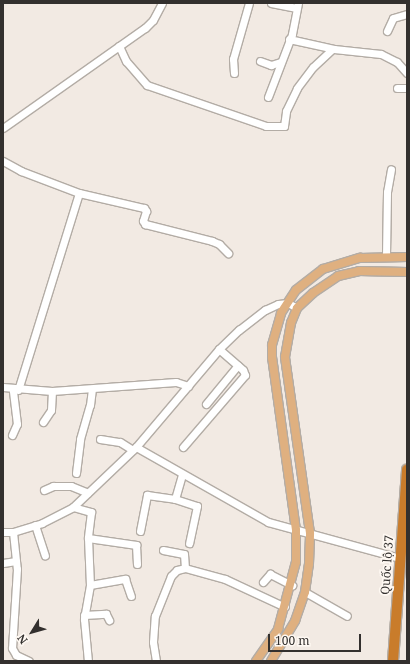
<!DOCTYPE html>
<html>
<head>
<meta charset="utf-8">
<style>
	body { margin:0 }
	#map { position:relative; width:410px; height:664px; overflow:hidden; background:#f2eae3; font-family:"Noto Serif",serif }
	div>[style] { position:absolute }
	[style*='--x'] { left:calc(var(--x)*1px); top:calc(var(--y)*1px); width:calc(var(--w)*1px); rotate:calc(var(--a)*1deg) }
	.roads { filter:drop-shadow(1px 0 #b3aca5) drop-shadow(-1px 0 #b3aca5) drop-shadow(0 1px #b3aca5) drop-shadow(0 -1px #b3aca5) }
	.minor>* { height:7px; margin:-3.5px; padding:0 3.5px; transform-origin:3.5px; border-radius:3.5px; background:#fff }
	.major>* { height:8px; margin:-4px; padding:0 4px; transform-origin:4px; border-radius:4px; background:#dfb080 }
	.highway>* { height:10px; margin:-5px; padding:0 5px; transform-origin:5px; border-radius:5px; background:#c97c2b }
	span { translate:-50% -50%; white-space:nowrap; text-align:center; line-height:1.15; -webkit-text-stroke:3.5px #fef8f2; paint-order:stroke }
	.street-label { font-size:12px; color:#33302e }
	.frame { position:absolute; inset:0; border:4px solid #33302e; pointer-events:none }
	.north { position:absolute; left:12px; top:612px; width:40px; height:40px; -webkit-text-stroke:3px #fef8f2; paint-order:stroke; rotate:233deg; font-size:11px; font-weight:700; line-height:16px; text-align:center; color:#33302e }
	.north::after { content:''; display:block; margin:auto; width:14px; height:18px; background:#33302e; clip-path:polygon(50% 0,100% 100%,50% 72%,0 100%) }
	.scale { position:absolute; left:268px; top:634px; width:93px; height:18px; box-sizing:border-box; border:2px solid #33302e; border-top:0; padding-left:5px; font-size:12px; line-height:14px; white-space:nowrap; color:#33302e; -webkit-text-stroke:3px #fef8f2; paint-order:stroke }
</style>
</head>
<body>
<div id="map">
	<div class="roads">
		<div class="minor">
			<div style="--x:271;--y:3;--w:26;--a:11"></div>
			<div style="--x:387;--y:31;--w:14;--a:-65"></div>
			<div style="--x:393;--y:18;--w:15;--a:-16"></div>
			<div style="--x:289;--y:39;--w:46;--a:12.5"></div>
			<div style="--x:334;--y:49;--w:47;--a:6.1"></div>
			<div style="--x:381;--y:54;--w:18;--a:27"></div>
			<div style="--x:397;--y:62;--w:15;--a:48"></div>
			<div style="--x:119;--y:46;--w:17;--a:65"></div>
			<div style="--x:126;--y:61;--w:32;--a:49"></div>
			<div style="--x:147;--y:85;--w:126;--a:19"></div>
			<div style="--x:266;--y:126;--w:18;--a:0"></div>
			<div style="--x:284;--y:126;--w:15;--a:-82"></div>
			<div style="--x:286;--y:111;--w:25;--a:-64"></div>
			<div style="--x:297;--y:88;--w:26;--a:-53"></div>
			<div style="--x:313;--y:67;--w:26;--a:-43"></div>
			<div style="--x:260;--y:61;--w:12;--a:20"></div>
			<div style="--x:271;--y:65;--w:9;--a:-18"></div>
			<div style="--x:234;--y:73;--w:14;--a:-94"></div>
			<div style="--x:233;--y:59;--w:58;--a:-74.1"></div>
			<div style="--x:397;--y:88;--w:10;--a:0"></div>
			<div style="--x:268;--y:97;--w:67;--a:-69.1"></div>
			<div style="--x:292;--y:34;--w:32;--a:-79"></div>
			<div style="--x:3;--y:128;--w:174;--a:-35.2"></div>
			<div style="--x:145;--y:28;--w:11;--a:-45"></div>
			<div style="--x:153;--y:20;--w:19;--a:-62"></div>
			<div style="--x:3;--y:161;--w:21;--a:29"></div>
			<div style="--x:21;--y:171;--w:62;--a:20.8"></div>
			<div style="--x:79;--y:193;--w:67;--a:13"></div>
			<div style="--x:144;--y:208;--w:4;--a:56"></div>
			<div style="--x:146;--y:211;--w:10;--a:107"></div>
			<div style="--x:143;--y:221;--w:4;--a:56"></div>
			<div style="--x:145;--y:224;--w:69;--a:14.2"></div>
			<div style="--x:212;--y:241;--w:8;--a:23"></div>
			<div style="--x:219;--y:244;--w:13;--a:45"></div>
			<div style="--x:386;--y:256;--w:64;--a:-89.1"></div>
			<div style="--x:387;--y:192;--w:23;--a:-80"></div>
			<div style="--x:3;--y:387;--w:49;--a:4.7"></div>
			<div style="--x:52;--y:391;--w:124;--a:-4.2"></div>
			<div style="--x:176;--y:382;--w:13;--a:18"></div>
			<div style="--x:18;--y:390;--w:206;--a:-72.8"></div>
			<div style="--x:206;--y:404;--w:50;--a:-50.6"></div>
			<div style="--x:43;--y:422;--w:14;--a:-56"></div>
			<div style="--x:51;--y:410;--w:19;--a:-87"></div>
			<div style="--x:12;--y:435;--w:12;--a:-66"></div>
			<div style="--x:17;--y:424;--w:34;--a:-97"></div>
			<div style="--x:100;--y:439;--w:20;--a:9"></div>
			<div style="--x:120;--y:442;--w:15;--a:32"></div>
			<div style="--x:136;--y:447;--w:128;--a:-49.7"></div>
			<div style="--x:219;--y:349;--w:28;--a:-44"></div>
			<div style="--x:239;--y:330;--w:33;--a:-38"></div>
			<div style="--x:265;--y:310;--w:14;--a:-25"></div>
			<div style="--x:278;--y:304;--w:10;--a:-6"></div>
			<div style="--x:288;--y:303;--w:10;--a:29"></div>
			<div style="--x:183;--y:447;--w:95;--a:-49.3"></div>
			<div style="--x:245;--y:375;--w:5;--a:-112"></div>
			<div style="--x:243;--y:370;--w:32;--a:-139"></div>
			<div style="--x:76;--y:473;--w:34;--a:-83"></div>
			<div style="--x:80;--y:439;--w:35;--a:-74"></div>
			<div style="--x:90;--y:405;--w:16;--a:-83"></div>
			<div style="--x:44;--y:490;--w:10;--a:-24"></div>
			<div style="--x:53;--y:486;--w:18;--a:0"></div>
			<div style="--x:71;--y:486;--w:18;--a:22"></div>
			<div style="--x:175;--y:499;--w:25;--a:-74"></div>
			<div style="--x:73;--y:507;--w:19;--a:16"></div>
			<div style="--x:91;--y:512;--w:26;--a:97"></div>
			<div style="--x:88;--y:538;--w:47;--a:87.6"></div>
			<div style="--x:90;--y:585;--w:35;--a:100"></div>
			<div style="--x:84;--y:619;--w:42;--a:84.6"></div>
			<div style="--x:35;--y:525;--w:32;--a:72"></div>
			<div style="--x:140;--y:531;--w:37;--a:-79"></div>
			<div style="--x:147;--y:495;--w:28;--a:8"></div>
			<div style="--x:175;--y:499;--w:23;--a:18"></div>
			<div style="--x:197;--y:506;--w:38;--a:102"></div>
			<div style="--x:3;--y:532;--w:10;--a:0"></div>
			<div style="--x:13;--y:532;--w:30;--a:-17"></div>
			<div style="--x:42;--y:523;--w:35;--a:-27"></div>
			<div style="--x:73;--y:507;--w:87;--a:-43.6"></div>
			<div style="--x:136;--y:447;--w:152;--a:29.6"></div>
			<div style="--x:268;--y:522;--w:137;--a:15.3"></div>
			<div style="--x:13;--y:532;--w:37;--a:84"></div>
			<div style="--x:17;--y:569;--w:79;--a:93.6"></div>
			<div style="--x:12;--y:648;--w:8;--a:60"></div>
			<div style="--x:16;--y:655;--w:14;--a:25"></div>
			<div style="--x:88;--y:538;--w:49;--a:8.3"></div>
			<div style="--x:136;--y:545;--w:19;--a:87"></div>
			<div style="--x:163;--y:550;--w:21;--a:11"></div>
			<div style="--x:184;--y:554;--w:14;--a:86"></div>
			<div style="--x:3;--y:563;--w:13;--a:-9"></div>
			<div style="--x:263;--y:582;--w:11;--a:-49"></div>
			<div style="--x:270;--y:574;--w:25;--a:27"></div>
			<div style="--x:90;--y:585;--w:36;--a:-10"></div>
			<div style="--x:125;--y:579;--w:18;--a:71"></div>
			<div style="--x:305;--y:592;--w:48;--a:29.7"></div>
			<div style="--x:84;--y:615;--w:22;--a:-3"></div>
			<div style="--x:106;--y:614;--w:7;--a:63"></div>
			<div style="--x:156;--y:661;--w:19;--a:-99"></div>
			<div style="--x:153;--y:642;--w:26;--a:-86"></div>
			<div style="--x:155;--y:616;--w:43;--a:-68.2"></div>
			<div style="--x:171;--y:576;--w:8;--a:-45"></div>
			<div style="--x:177;--y:570;--w:8;--a:-14"></div>
			<div style="--x:185;--y:568;--w:41;--a:15.4"></div>
			<div style="--x:225;--y:579;--w:66;--a:25"></div>
		</div>
		<div class="major">
			<div style="--x:256;--y:661;--w:39;--a:-55"></div>
			<div style="--x:278;--y:629;--w:69;--a:-75"></div>
			<div style="--x:296;--y:562;--w:32;--a:-90"></div>
			<div style="--x:296;--y:530;--w:174;--a:-97.9"></div>
			<div style="--x:272;--y:358;--w:13;--a:-90"></div>
			<div style="--x:272;--y:345;--w:33;--a:-74"></div>
			<div style="--x:281;--y:313;--w:27;--a:-57"></div>
			<div style="--x:296;--y:290;--w:34;--a:-38"></div>
			<div style="--x:323;--y:269;--w:39;--a:-17"></div>
			<div style="--x:360;--y:258;--w:47;--a:-1.2"></div>
			<div style="--x:271;--y:661;--w:47;--a:-59"></div>
			<div style="--x:295;--y:621;--w:31;--a:-71"></div>
			<div style="--x:305;--y:592;--w:28;--a:-82"></div>
			<div style="--x:309;--y:564;--w:31;--a:-88"></div>
			<div style="--x:310;--y:533;--w:178;--a:-98.1"></div>
			<div style="--x:285;--y:357;--w:35;--a:-80"></div>
			<div style="--x:291;--y:323;--w:16;--a:-68"></div>
			<div style="--x:297;--y:308;--w:22;--a:-43"></div>
			<div style="--x:313;--y:293;--w:30;--a:-34"></div>
			<div style="--x:338;--y:276;--w:22;--a:-13"></div>
			<div style="--x:359;--y:271;--w:48;--a:1.2"></div>
		</div>
		<div class="highway">
			<div style="--x:393;--y:661;--w:192;--a:-85.8"></div>
		</div>
	</div>
	<div class="street-label">
		<span style="left:387px;top:565px;rotate:-86deg">Quốc lộ 37</span>
	</div>
	<div class="frame"></div>
	<div class="north">N</div>
	<div class="scale">100 m</div>
</div>
</body>
</html>
